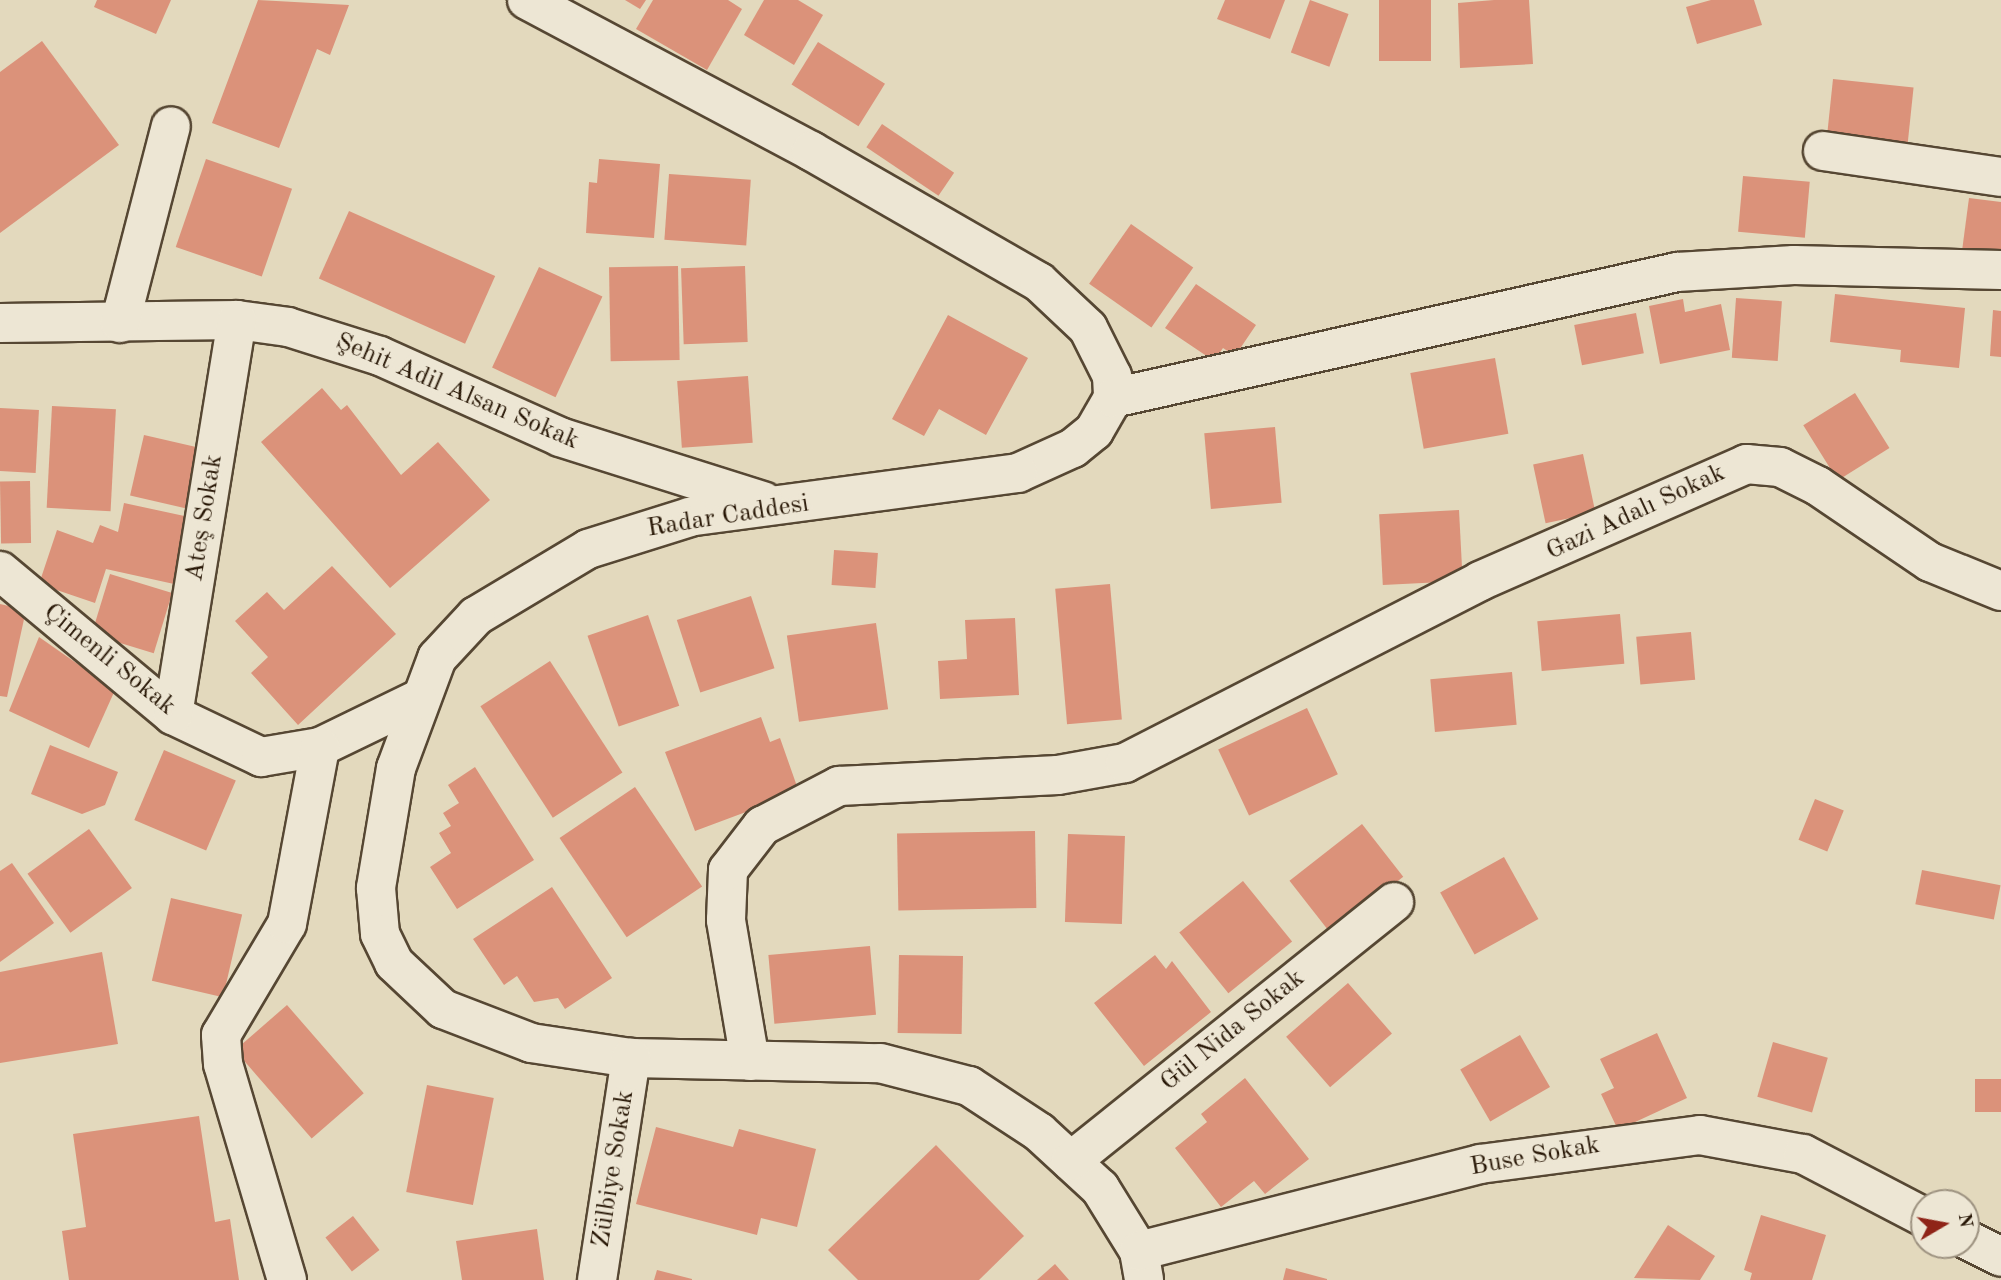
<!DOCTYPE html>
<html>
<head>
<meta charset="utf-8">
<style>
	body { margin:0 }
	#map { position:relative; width:2001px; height:1280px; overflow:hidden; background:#e3d9bd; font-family:"Old Standard TT",serif }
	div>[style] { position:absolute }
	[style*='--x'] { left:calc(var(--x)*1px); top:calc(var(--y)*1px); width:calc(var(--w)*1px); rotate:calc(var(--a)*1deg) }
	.building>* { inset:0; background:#db927a; transform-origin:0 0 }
	.roads { filter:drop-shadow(2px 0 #564733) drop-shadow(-2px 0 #564733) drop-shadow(0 2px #564733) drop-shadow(0 -2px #564733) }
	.minor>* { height:38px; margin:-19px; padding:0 19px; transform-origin:19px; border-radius:19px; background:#ede6d4 }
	span { translate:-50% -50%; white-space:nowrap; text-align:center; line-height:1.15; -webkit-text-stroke:7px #ede6d4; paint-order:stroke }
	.street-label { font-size:26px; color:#271605 }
	.north { position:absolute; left:1910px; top:1189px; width:70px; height:70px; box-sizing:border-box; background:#ede6d4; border:2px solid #9e9381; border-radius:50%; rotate:80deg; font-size:19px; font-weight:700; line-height:28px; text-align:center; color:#271605 }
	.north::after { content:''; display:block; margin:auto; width:24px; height:32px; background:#8f2418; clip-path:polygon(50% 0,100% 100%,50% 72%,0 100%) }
</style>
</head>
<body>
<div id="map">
	<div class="building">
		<div style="clip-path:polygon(97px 0,171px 0,156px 34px,94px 7px)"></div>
		<div style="clip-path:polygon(258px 0,349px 5px,330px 55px,317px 49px,279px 148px,212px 123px)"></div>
		<div style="clip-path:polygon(625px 0,646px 0,640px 9px)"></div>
		<div style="clip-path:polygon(653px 0,728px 0,742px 9px,707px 70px,636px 29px)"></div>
		<div style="clip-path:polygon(764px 0,798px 0,823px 15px,794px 65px,744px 35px)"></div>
		<div style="clip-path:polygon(1225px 0,1285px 0,1270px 39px,1217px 19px)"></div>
		<div style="left:1310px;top:0;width:41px;height:56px;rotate:20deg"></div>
		<div style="left:1379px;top:0;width:52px;height:61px"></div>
		<div style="clip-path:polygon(1494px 0,1529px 0,1533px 64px,1460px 68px,1458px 3px)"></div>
		<div style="clip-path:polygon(1711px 0,1754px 0,1762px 25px,1697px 44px,1686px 7px)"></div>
		<div style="clip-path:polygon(42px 41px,119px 145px,0 233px,0 72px)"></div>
		<div style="left:818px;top:42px;width:79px;height:50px;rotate:32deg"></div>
		<div style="left:1833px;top:79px;width:81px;height:59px;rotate:6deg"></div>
		<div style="left:882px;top:124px;width:87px;height:28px;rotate:34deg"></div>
		<div style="left:206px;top:159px;width:91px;height:93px;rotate:19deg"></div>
		<div style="clip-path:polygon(599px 159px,660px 164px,654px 238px,586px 233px,589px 182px,597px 183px)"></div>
		<div style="left:669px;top:174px;width:82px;height:66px;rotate:4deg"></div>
		<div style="left:1743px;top:176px;width:67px;height:56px;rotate:5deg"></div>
		<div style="clip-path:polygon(1969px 198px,2001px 202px,2001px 257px,1962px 251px)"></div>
		<div style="left:349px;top:211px;width:160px;height:74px;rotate:24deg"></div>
		<div style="left:1131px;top:224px;width:76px;height:73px;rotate:35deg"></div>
		<div style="left:678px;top:266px;width:94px;height:69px;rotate:89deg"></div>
		<div style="left:745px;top:266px;width:76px;height:64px;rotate:88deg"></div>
		<div style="left:539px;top:267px;width:70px;height:111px;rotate:25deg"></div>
		<div style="clip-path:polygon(1196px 284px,1256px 325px,1235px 356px,1223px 348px,1214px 361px,1165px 328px)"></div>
		<div style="clip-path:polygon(1835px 294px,1965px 308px,1959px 368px,1900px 362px,1901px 350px,1830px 342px)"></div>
		<div style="left:1736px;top:298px;width:46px;height:60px;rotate:4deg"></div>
		<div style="clip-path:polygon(1683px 299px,1685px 312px,1721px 304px,1730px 350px,1660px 364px,1649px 306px)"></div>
		<div style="clip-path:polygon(1993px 310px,2001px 311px,2001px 357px,1990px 356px)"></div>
		<div style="left:1636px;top:313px;width:41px;height:63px;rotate:79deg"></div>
		<div style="clip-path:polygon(948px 315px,1028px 358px,986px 435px,939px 409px,924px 436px,892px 419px)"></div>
		<div style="left:1495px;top:358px;width:77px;height:86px;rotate:80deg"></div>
		<div style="left:748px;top:376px;width:67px;height:71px;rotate:86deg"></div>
		<div style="clip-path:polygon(322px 388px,341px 410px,347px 405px,401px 475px,438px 442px,490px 500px,390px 588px,261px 442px)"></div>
		<div style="left:1855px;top:393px;width:65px;height:61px;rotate:58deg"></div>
		<div style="left:52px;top:406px;width:64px;height:102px;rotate:3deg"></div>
		<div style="left:0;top:408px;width:39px;height:63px;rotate:3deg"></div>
		<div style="left:1275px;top:427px;width:76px;height:71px;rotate:85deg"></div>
		<div style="left:144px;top:435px;width:59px;height:62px;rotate:13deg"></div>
		<div style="left:1583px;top:454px;width:60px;height:51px;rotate:78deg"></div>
		<div style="left:30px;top:481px;width:62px;height:30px;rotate:89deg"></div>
		<div style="clip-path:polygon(124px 503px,189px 517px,174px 584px,106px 569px,95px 603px,39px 584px,57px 530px,93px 543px,100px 525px,118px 532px)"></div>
		<div style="left:1459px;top:510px;width:71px;height:80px;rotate:87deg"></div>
		<div style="left:834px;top:550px;width:44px;height:35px;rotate:4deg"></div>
		<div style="clip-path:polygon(332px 566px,396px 634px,298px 725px,251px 673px,268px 657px,235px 621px,267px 592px,284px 610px)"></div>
		<div style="left:110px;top:574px;width:65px;height:63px;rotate:17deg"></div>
		<div style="left:1110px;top:584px;width:136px;height:55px;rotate:85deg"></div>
		<div style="left:751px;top:596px;width:76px;height:78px;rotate:72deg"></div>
		<div style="clip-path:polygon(0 604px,26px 610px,7px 697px,0 696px)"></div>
		<div style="left:1620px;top:614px;width:50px;height:83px;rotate:85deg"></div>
		<div style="left:648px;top:615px;width:96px;height:64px;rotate:71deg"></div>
		<div style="clip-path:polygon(1015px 618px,1019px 695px,940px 699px,938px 661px,967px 659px,965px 620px)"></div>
		<div style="left:876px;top:623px;width:87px;height:90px;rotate:82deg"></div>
		<div style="left:1691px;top:632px;width:48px;height:55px;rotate:85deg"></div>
		<div style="clip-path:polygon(39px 637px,115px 690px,89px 748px,9px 711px)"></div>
		<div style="left:550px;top:661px;width:133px;height:83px;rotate:57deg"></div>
		<div style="left:1512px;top:672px;width:53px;height:82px;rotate:85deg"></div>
		<div style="left:1307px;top:708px;width:73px;height:98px;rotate:65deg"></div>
		<div style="clip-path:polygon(761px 717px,770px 742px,780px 738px,799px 792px,695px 831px,665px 752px)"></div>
		<div style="clip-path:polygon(50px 745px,118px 772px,105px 805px,82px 814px,31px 794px)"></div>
		<div style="left:164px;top:750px;width:78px;height:76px;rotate:23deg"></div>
		<div style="clip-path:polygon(475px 767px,534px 860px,457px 909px,430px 867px,451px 853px,439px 833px,451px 826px,443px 813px,459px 803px,448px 785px)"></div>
		<div style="left:635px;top:787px;width:120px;height:91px;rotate:56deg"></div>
		<div style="left:1815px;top:799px;width:31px;height:44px;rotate:22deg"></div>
		<div style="left:1362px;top:824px;width:67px;height:92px;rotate:52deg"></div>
		<div style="left:89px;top:829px;width:73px;height:76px;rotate:54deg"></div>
		<div style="left:1035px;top:831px;width:77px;height:138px;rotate:89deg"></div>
		<div style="left:1068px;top:834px;width:57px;height:88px;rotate:2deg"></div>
		<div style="left:1504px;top:857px;width:71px;height:73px;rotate:61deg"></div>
		<div style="clip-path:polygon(12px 863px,54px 923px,0 962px,0 871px)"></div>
		<div style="left:1922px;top:870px;width:80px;height:35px;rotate:11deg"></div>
		<div style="left:1243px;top:881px;width:78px;height:82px;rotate:51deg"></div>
		<div style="clip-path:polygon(552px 887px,612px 978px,565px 1009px,558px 998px,534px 1002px,517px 976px,504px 985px,473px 939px)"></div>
		<div style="left:171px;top:898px;width:73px;height:85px;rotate:13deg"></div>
		<div style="left:870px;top:946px;width:69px;height:102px;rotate:85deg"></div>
		<div style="clip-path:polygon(102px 952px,118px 1044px,0 1063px,0 972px)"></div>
		<div style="left:899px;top:955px;width:64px;height:78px;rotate:1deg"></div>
		<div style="clip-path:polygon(1155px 955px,1166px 969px,1172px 961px,1211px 1012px,1144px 1066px,1094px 1003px)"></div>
		<div style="left:1348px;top:983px;width:67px;height:82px;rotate:49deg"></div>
		<div style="left:287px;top:1005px;width:117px;height:69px;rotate:49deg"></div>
		<div style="clip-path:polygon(1657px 1033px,1687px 1098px,1618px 1130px,1601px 1094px,1614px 1088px,1600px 1059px)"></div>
		<div style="left:1520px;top:1035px;width:60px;height:69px;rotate:60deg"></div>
		<div style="left:1773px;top:1042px;width:57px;height:57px;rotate:16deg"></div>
		<div style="clip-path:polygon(1245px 1078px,1309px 1159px,1265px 1194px,1254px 1181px,1221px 1207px,1175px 1148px,1207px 1122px,1201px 1114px)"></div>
		<div style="left:1975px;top:1079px;width:26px;height:33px"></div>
		<div style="left:427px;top:1085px;width:68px;height:109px;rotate:11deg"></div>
		<div style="clip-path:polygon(199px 1116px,215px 1222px,230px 1219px,239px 1280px,69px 1280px,62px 1231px,86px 1227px,73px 1134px)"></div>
		<div style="clip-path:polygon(656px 1127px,733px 1147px,739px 1129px,816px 1149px,797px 1227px,761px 1218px,757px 1235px,636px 1204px)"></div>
		<div style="clip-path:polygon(936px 1145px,1024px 1236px,979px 1280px,858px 1280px,828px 1250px)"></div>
		<div style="clip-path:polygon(1761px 1215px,1826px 1235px,1812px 1280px,1750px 1280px,1752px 1273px,1744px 1270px)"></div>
		<div style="left:353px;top:1216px;width:43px;height:35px;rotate:52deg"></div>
		<div style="clip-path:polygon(1668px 1225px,1715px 1256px,1700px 1280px,1634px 1278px)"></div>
		<div style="clip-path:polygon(537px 1229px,544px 1280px,462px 1280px,456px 1241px)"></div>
		<div style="clip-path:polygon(1055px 1264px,1069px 1280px,1037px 1280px)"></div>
		<div style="clip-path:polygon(1286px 1268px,1327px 1279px,1327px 1280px,1283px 1280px)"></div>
		<div style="clip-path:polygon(657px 1270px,692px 1279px,692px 1280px,654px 1280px)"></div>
	</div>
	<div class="roads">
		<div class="minor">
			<div style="--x:527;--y:0;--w:322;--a:28"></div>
			<div style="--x:811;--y:151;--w:263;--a:29.9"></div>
			<div style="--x:1039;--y:282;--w:67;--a:43.2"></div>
			<div style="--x:1088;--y:328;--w:54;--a:63.4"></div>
			<div style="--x:1112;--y:376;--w:22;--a:87"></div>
			<div style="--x:1113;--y:398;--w:38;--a:120"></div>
			<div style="--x:1094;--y:431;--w:27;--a:141"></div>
			<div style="--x:1073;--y:448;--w:60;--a:155.6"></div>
			<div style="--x:1018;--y:473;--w:331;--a:172.4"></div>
			<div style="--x:690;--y:517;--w:107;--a:162.6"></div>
			<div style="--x:588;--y:549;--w:131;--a:149.1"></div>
			<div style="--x:476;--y:616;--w:57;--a:132.9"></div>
			<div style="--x:437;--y:658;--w:117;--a:110.4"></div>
			<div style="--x:396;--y:768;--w:122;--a:99.5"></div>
			<div style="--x:376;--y:888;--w:46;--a:85"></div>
			<div style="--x:380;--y:934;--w:32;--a:64"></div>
			<div style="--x:394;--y:963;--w:67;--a:43.2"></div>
			<div style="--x:443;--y:1009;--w:94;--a:21.1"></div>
			<div style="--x:531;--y:1043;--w:101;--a:8.5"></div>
			<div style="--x:631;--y:1058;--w:249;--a:1.2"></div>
			<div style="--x:880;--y:1063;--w:92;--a:14.5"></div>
			<div style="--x:969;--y:1086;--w:84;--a:33.3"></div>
			<div style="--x:1039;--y:1132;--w:83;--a:42.6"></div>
			<div style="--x:1100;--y:1188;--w:74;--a:58.2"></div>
			<div style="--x:1139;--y:1251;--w:29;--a:80"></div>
			<div style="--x:1823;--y:151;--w:180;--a:8.3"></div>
			<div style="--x:0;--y:323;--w:237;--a:-0.7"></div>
			<div style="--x:237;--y:320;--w:51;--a:7.8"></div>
			<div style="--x:288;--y:327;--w:96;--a:17.5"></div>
			<div style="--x:380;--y:356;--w:197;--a:24.2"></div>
			<div style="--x:560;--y:437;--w:213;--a:17.5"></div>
			<div style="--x:120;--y:323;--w:203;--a:-75.5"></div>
			<div style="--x:1113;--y:398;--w:578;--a:-12.59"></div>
			<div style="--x:1677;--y:272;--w:117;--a:-3.4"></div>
			<div style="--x:1794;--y:265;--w:207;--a:1.4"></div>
			<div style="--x:0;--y:571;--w:225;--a:39.8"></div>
			<div style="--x:173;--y:715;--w:98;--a:25.5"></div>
			<div style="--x:261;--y:757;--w:60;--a:-9.6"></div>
			<div style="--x:320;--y:747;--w:108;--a:-25.9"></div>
			<div style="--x:173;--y:715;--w:400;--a:-80.8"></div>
			<div style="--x:750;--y:1061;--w:143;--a:-99.7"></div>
			<div style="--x:726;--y:920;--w:50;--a:-87.7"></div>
			<div style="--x:728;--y:870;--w:56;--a:-52.3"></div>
			<div style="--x:762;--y:826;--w:87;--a:-27.5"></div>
			<div style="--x:839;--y:786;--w:219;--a:-2.9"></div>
			<div style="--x:1058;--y:775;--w:68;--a:-10.2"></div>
			<div style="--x:1125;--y:763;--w:399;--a:-27.1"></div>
			<div style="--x:1480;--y:581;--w:291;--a:-23.7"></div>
			<div style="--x:1746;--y:464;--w:34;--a:5"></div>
			<div style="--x:1780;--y:467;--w:42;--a:26.6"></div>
			<div style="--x:1818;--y:486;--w:135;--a:34.2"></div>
			<div style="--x:1930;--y:562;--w:77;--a:22.2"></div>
			<div style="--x:1071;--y:1161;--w:414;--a:-38.7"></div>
			<div style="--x:1966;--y:1239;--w:39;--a:27"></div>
			<div style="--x:1139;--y:1251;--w:352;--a:-14.3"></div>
			<div style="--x:1480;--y:1164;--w:222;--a:-7.5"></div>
			<div style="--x:1700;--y:1135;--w:105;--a:10.5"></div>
			<div style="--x:1803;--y:1154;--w:136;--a:27.5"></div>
			<div style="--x:287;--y:1280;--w:225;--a:-106.5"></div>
			<div style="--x:223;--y:1064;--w:29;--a:-94"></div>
			<div style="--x:221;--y:1035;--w:129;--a:-59.3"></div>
			<div style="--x:287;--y:924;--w:180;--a:-79.4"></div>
			<div style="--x:597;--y:1280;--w:225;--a:-81.3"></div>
		</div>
	</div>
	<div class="street-label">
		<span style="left:457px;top:392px;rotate:23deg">Şehit Adil Alsan Sokak</span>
		<span style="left:1636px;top:513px;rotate:-25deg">Gazi Adalı Sokak</span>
		<span style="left:728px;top:517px;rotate:-9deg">Radar Caddesi</span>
		<span style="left:205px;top:518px;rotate:-81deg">Ateş Sokak</span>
		<span style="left:109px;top:660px;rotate:39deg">Çimenli Sokak</span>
		<span style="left:1233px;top:1031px;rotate:-39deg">Gül Nida Sokak</span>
		<span style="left:1535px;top:1157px;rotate:-10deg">Buse Sokak</span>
		<span style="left:614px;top:1169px;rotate:-81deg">Zülbiye Sokak</span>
	</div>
	<div class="north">N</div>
</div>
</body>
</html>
